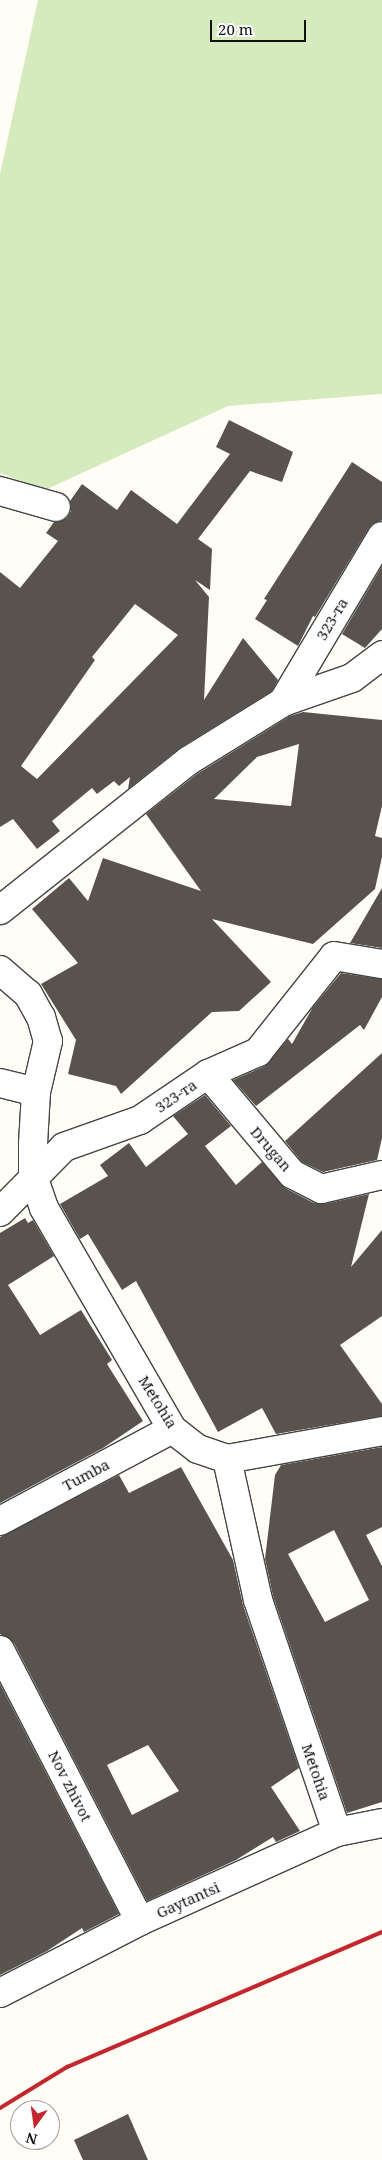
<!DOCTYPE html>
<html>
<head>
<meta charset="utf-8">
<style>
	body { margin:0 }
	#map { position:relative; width:382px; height:2160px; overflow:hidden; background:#fffdf5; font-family:"Noto Serif",serif }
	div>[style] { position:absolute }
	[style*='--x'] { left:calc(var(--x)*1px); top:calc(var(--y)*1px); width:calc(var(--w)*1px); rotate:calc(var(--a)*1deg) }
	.green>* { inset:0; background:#d5ebbd }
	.building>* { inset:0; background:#5a524d }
	.roads { filter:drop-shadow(1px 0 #444) drop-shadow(-1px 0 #444) drop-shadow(0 1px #444) drop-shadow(0 -1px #444) }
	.minor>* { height:28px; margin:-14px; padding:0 14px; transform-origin:14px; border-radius:14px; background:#fff }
	.rail>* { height:4px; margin:-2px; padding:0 2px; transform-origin:2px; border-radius:2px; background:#c4262e }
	span { translate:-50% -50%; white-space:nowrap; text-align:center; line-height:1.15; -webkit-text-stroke:5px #fff; paint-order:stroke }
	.street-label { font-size:15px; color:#111 }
	.north { position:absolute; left:10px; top:2100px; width:50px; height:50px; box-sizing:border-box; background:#fff; border:1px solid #a0a0a0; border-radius:50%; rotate:194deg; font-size:14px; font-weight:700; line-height:20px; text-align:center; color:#111 }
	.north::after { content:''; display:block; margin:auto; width:18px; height:22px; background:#c4262e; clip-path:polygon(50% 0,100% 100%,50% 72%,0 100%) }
	.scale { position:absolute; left:210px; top:20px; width:96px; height:22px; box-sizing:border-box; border:2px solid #111; border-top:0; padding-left:6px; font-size:15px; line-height:18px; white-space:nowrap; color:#111; -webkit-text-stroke:4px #fff; paint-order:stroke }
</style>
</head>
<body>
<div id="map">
	<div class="green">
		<div style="clip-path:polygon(38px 0,382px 0,382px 394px,228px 406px,45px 490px,0 473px,0 174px)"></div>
	</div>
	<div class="building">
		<div style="clip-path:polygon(evenodd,229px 420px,293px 452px,282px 482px,250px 471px,198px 539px,212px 549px,210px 590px,195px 580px,209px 597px,204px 700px,243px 638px,278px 680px,272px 691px,180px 748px,128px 789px,130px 777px,119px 786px,114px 781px,97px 794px,92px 788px,52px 821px,60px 831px,37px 849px,13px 819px,0 827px,0 572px,20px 588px,58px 541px,46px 533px,54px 522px,67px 518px,71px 511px,70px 501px,82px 484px,117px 510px,131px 490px,177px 524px,230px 454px,216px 447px,229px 420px,135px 604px,178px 635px,37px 779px,21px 766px,95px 660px,92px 657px,135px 604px)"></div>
		<div style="clip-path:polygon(352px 462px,382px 482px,382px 520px,369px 528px,315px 617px,313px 616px,298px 646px,255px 619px,267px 600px,264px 599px)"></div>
		<div style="clip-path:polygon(382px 566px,382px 629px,365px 648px,342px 634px)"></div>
		<div style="clip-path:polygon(evenodd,303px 712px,382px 720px,382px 806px,375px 836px,382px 838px,382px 857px,375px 889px,313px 944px,212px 919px,271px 982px,239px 1011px,212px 1012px,121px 1094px,116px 1086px,68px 1074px,76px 1040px,41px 984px,78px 963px,32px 909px,69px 878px,88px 901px,103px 858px,201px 891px,146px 814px,197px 774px,290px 716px,303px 712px,299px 744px,291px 806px,214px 799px,257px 757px,299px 744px)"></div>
		<div style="clip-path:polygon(382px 888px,382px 948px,350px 943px,353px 938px)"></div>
		<div style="clip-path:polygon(341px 973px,382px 979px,382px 997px,364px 1030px,360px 1025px,256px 1106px,233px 1080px,265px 1066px,288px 1039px,292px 1044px,313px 1007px)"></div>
		<div style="clip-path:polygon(382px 1053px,382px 1138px,377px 1160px,323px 1172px,302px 1162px,285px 1141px)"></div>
		<div style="clip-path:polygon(205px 1095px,231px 1126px,205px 1146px,236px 1185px,262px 1162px,285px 1188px,314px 1203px,324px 1204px,369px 1194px,351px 1267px,382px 1230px,382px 1316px,340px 1345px,382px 1404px,382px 1416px,276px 1434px,262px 1408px,218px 1432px,136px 1281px,122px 1290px,88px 1234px,80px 1239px,60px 1204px,108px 1176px,100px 1165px,129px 1143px,146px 1167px,188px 1134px,173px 1116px)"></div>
		<div style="clip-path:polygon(25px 1218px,28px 1223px,33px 1220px,54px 1256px,8px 1285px,40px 1335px,81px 1310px,112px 1360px,107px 1364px,143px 1421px,103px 1448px,0 1503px,0 1233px)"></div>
		<div style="clip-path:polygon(evenodd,382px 1447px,382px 1527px,366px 1535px,382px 1566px,382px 1802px,347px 1813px,273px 1596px,265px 1559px,275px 1475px,281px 1465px,382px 1447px,334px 1530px,369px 1600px,325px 1622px,288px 1554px,334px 1530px)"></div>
		<div style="clip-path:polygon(evenodd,181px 1467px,233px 1560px,243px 1605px,299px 1768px,271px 1787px,300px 1831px,276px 1842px,273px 1837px,236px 1860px,147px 1901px,14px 1643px,0 1634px,0 1537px,119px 1475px,129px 1493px,181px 1467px,148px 1745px,179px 1791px,132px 1815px,107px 1765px,148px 1745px)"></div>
		<div style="clip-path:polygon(0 1684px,119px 1914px,84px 1932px,82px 1928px,47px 1951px,0 1975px)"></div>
		<div style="clip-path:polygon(128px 2114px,148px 2160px,83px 2160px,74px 2140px)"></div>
	</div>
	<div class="roads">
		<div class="minor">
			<div style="--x:0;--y:491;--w:58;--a:15.9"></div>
			<div style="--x:283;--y:702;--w:193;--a:-59.2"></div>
			<div style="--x:0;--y:910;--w:240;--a:-38.4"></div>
			<div style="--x:188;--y:761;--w:112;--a:-31.8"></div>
			<div style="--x:283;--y:702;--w:73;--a:-19.2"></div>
			<div style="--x:352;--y:678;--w:38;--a:-37"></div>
			<div style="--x:0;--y:970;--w:37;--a:41"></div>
			<div style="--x:28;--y:994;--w:26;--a:61"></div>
			<div style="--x:41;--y:1017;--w:25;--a:74"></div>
			<div style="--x:48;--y:1041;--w:52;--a:103.2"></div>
			<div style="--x:36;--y:1092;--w:52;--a:93.3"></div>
			<div style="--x:33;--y:1144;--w:32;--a:90"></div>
			<div style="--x:33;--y:1176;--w:34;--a:71"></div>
			<div style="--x:44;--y:1208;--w:255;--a:59.9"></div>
			<div style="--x:172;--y:1429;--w:33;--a:38"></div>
			<div style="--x:198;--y:1449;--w:31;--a:19"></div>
			<div style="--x:227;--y:1459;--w:144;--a:77.6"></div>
			<div style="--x:258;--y:1600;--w:245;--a:71.2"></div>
			<div style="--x:208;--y:1074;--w:131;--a:50"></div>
			<div style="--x:292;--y:1174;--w:33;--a:27"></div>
			<div style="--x:321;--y:1189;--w:63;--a:-12.9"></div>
			<div style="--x:0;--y:1083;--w:37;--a:14"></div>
			<div style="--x:0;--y:1212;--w:91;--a:-45.4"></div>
			<div style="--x:64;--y:1147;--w:81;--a:-19.6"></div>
			<div style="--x:140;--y:1120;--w:82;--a:-34.1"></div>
			<div style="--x:208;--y:1074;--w:55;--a:-23.7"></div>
			<div style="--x:258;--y:1052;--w:122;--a:-51.6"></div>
			<div style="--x:334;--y:956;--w:49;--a:9.5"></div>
			<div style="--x:227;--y:1459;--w:158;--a:-10.2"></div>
			<div style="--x:0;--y:1521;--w:195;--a:-28.1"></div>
			<div style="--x:0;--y:1650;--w:305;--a:62.7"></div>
			<div style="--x:0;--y:1993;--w:157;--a:-27.2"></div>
			<div style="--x:140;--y:1921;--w:216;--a:-24.3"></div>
			<div style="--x:337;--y:1832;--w:46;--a:-11.3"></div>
		</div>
	</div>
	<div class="rail">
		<div style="--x:0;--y:2108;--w:79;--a:-31.5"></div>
		<div style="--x:67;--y:2067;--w:343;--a:-23.2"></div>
	</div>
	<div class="street-label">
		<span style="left:332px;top:619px;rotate:-59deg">323-та</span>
		<span style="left:176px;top:1096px;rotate:-34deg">323-та</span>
		<span style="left:271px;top:1149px;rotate:49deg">Drugan</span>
		<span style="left:158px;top:1402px;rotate:58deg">Metohia</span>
		<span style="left:86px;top:1475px;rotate:-28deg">Tumba</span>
		<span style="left:316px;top:1772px;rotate:71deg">Metohia</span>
		<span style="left:70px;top:1786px;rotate:63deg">Nov zhivot</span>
		<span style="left:188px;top:1900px;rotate:-24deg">Gaytantsi</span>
	</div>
	<div class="north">N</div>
	<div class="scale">20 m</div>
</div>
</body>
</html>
